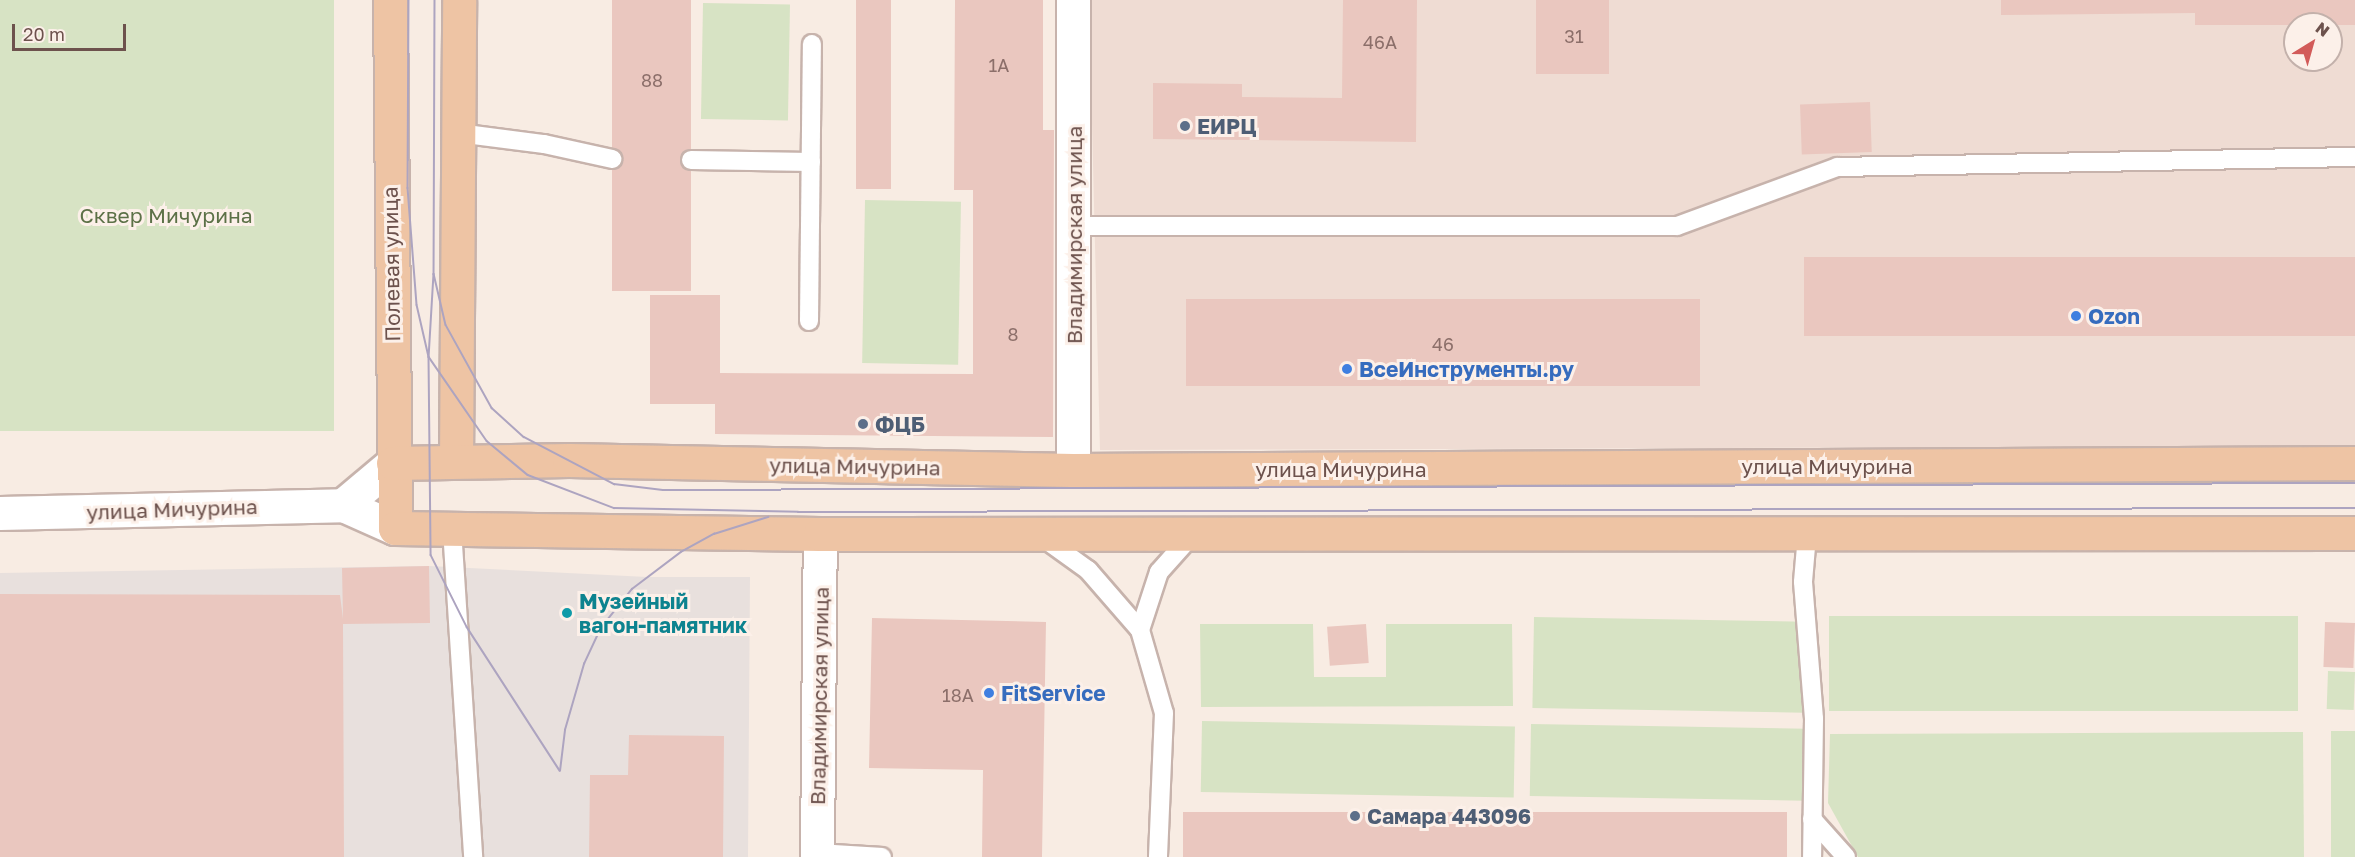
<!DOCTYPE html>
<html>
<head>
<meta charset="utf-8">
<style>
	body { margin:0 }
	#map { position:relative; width:2355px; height:857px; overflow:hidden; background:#f8ece3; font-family:"Golos Text",sans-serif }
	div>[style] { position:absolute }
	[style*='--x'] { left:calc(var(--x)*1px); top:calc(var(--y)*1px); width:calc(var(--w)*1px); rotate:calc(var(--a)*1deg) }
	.residential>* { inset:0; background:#efdcd3 }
	.industrial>* { inset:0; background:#e8e0dd }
	.green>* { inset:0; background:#d7e3c4; transform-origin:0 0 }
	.building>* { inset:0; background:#eac7bf; transform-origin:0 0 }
	.roads { filter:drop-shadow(2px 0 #c7b3ac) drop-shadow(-2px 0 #c7b3ac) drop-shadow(0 2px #c7b3ac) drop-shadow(0 -2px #c7b3ac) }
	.lane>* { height:18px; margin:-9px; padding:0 9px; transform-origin:9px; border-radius:9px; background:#fff }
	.street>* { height:33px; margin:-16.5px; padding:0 16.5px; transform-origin:16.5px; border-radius:16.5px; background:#fff }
	.secondary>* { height:33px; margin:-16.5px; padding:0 16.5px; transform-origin:16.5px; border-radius:16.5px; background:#fff }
	.primary>* { height:33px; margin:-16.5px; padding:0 16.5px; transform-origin:16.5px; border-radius:16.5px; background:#eec4a4 }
	.tram>* { height:1.5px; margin:-0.75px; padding:0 0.75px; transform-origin:0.75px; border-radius:0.75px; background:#ada4c0 }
	.dots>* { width:16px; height:16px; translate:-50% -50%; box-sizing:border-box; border:3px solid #fcf0e9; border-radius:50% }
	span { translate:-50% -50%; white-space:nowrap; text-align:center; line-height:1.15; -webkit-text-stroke:6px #fcf0e9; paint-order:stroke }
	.number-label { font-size:18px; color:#8c6f6a }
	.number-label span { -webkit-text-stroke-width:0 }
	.service-label { font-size:21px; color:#4e5e75; font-weight:700 }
	.left { translate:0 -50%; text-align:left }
	.park-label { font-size:21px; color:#5c7147 }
	.street-label { font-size:21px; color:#6d524d }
	.shop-label { font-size:21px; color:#366cbe; font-weight:700 }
	.culture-label { font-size:21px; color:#0d838f; font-weight:700 }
	.north { position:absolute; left:2283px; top:12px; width:60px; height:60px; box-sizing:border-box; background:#fcf0e9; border:2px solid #c3b1ab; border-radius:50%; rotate:37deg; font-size:16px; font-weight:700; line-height:24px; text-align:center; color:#6d524d }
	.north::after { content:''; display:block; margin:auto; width:21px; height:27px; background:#d25b59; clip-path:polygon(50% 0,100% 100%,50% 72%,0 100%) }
	.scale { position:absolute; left:12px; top:24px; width:114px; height:27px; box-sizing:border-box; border:3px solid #6d524d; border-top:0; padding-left:8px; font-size:18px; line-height:21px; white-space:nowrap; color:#6d524d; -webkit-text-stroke:4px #fcf0e9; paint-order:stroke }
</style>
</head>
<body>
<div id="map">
	<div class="residential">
		<div style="clip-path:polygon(evenodd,1089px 0,2355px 0,2355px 446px,1100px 450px,1089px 0,2295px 24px,2331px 24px,2331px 60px,2295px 60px,2295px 24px)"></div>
	</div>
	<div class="industrial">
		<div style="clip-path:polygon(429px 566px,647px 577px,750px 577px,748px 857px,0 857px,0 573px)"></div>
	</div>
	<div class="green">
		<div style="left:0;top:0;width:334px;height:431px"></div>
		<div style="left:703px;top:3px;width:87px;height:116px;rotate:1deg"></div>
		<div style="left:865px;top:200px;width:96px;height:163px;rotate:1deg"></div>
		<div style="left:2298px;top:616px;width:95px;height:469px;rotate:90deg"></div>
		<div style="left:1534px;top:617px;width:272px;height:91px;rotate:1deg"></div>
		<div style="clip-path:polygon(1200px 624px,1313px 624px,1314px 677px,1386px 677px,1386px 624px,1512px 624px,1513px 706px,1201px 707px)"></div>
		<div style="left:2328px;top:671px;width:27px;height:38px;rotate:2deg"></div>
		<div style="left:1202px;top:721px;width:313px;height:71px;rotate:1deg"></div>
		<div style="left:1531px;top:724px;width:275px;height:72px;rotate:1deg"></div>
		<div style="left:2331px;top:731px;width:24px;height:126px"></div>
		<div style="clip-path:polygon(2303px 732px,2304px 857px,1858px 857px,1828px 803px,1830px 734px)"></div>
	</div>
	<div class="building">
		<div style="left:612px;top:0;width:79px;height:291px"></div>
		<div style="left:856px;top:0;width:35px;height:189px"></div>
		<div style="clip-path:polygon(955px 0,1043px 0,1043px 130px,1054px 130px,1053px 437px,715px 434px,715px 404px,650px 404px,650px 295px,720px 295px,720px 373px,973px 374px,973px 190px,954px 190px)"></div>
		<div style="clip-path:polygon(1343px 0,1417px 0,1416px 142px,1153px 139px,1153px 83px,1242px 84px,1242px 97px,1342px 98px)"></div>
		<div style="left:1536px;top:0;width:73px;height:74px"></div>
		<div style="clip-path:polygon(2001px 0,2355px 0,2355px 25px,2195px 25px,2195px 13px,2001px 15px)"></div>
		<div style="left:1870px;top:102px;width:50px;height:70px;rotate:88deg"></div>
		<div style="left:2355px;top:257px;width:79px;height:551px;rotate:90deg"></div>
		<div style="left:1186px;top:299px;width:514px;height:87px"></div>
		<div style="clip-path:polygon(429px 566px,430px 623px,343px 624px,344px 857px,0 857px,0 594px,340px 595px,343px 619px,342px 568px)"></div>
		<div style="clip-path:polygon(872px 618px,1046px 622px,1042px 857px,982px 857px,983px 770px,869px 768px)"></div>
		<div style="left:2325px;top:622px;width:30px;height:45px;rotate:2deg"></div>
		<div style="left:1366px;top:624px;width:39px;height:39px;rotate:86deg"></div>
		<div style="clip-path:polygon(629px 735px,724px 736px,723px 857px,589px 857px,590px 775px,628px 775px)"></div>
		<div style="left:1183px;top:812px;width:604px;height:45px"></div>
	</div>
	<div class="roads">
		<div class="lane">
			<div style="--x:458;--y:133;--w:87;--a:7.3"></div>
			<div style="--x:544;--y:144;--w:70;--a:12.4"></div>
			<div style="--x:691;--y:160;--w:120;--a:1"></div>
			<div style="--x:1074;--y:226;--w:603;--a:0"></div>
			<div style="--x:1677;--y:226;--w:171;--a:-20.2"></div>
			<div style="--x:1837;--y:167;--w:518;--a:-1.11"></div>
			<div style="--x:809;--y:321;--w:277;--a:-89.4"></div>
			<div style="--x:452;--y:529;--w:329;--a:86.3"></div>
			<div style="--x:1807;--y:535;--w:47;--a:94.9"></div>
			<div style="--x:1803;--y:582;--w:137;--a:85.4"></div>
			<div style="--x:1814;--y:719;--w:138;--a:90.8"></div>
			<div style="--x:1042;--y:537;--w:57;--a:35.7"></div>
			<div style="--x:1088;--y:570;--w:79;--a:49.1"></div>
			<div style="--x:1140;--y:630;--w:86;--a:73.9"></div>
			<div style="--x:1164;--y:713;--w:144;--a:92.4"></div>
			<div style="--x:1140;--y:630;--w:61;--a:-71.9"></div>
			<div style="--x:1159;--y:572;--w:50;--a:-48.3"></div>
			<div style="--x:1812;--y:819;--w:51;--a:48.2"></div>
			<div style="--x:818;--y:853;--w:64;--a:3.6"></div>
		</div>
		<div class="street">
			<div style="--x:1073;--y:470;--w:470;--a:-90"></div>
			<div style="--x:343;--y:505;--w:65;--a:-40"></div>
			<div style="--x:0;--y:513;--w:343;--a:-1.3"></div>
			<div style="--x:343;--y:505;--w:57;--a:23.9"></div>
		</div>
		<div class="secondary">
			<div style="--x:817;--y:857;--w:323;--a:-89.5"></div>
		</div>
		<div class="primary">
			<div style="--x:390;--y:0;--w:528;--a:89.46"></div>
			<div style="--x:395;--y:528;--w:425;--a:0.8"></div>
			<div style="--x:820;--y:534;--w:1535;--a:-0.04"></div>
			<div style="--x:456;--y:461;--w:461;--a:-89.6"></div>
			<div style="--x:393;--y:463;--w:176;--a:-1"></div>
			<div style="--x:569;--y:460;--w:504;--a:1.14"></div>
			<div style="--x:1073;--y:470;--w:1282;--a:-0.31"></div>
		</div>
	</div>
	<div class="tram">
		<div style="--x:409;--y:0;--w:188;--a:90.3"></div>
		<div style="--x:408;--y:188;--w:117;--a:85.6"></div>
		<div style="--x:417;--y:305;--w:53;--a:77"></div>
		<div style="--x:429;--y:357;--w:102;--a:55.4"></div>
		<div style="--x:487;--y:441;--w:53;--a:39.7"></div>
		<div style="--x:528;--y:475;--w:92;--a:21"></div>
		<div style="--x:614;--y:508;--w:184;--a:1.2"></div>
		<div style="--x:798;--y:512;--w:1557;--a:-0.15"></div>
		<div style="--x:435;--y:0;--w:274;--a:90.2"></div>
		<div style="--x:434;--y:274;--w:83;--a:93.4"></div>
		<div style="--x:429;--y:357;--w:198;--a:89.4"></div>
		<div style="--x:431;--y:555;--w:80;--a:63.4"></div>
		<div style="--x:467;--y:627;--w:171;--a:57.1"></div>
		<div style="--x:434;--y:274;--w:52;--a:76.8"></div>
		<div style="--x:446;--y:325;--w:95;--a:61"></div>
		<div style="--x:492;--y:408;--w:43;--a:42.2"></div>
		<div style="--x:524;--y:437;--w:102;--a:27.6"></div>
		<div style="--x:614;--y:484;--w:49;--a:7"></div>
		<div style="--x:663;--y:490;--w:1692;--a:-0.24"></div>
		<div style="--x:560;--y:771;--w:41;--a:-83"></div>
		<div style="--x:565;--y:730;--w:69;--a:-73.9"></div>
		<div style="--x:584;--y:664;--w:38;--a:-65"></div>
		<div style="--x:600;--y:629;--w:51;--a:-51.3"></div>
		<div style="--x:632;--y:589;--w:61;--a:-37.1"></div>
		<div style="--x:681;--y:552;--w:38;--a:-29"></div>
		<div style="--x:714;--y:534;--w:57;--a:-17.5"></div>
	</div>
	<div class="dots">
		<div style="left:1185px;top:126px;background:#5c6f8a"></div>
		<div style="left:2076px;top:316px;background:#3f7fe0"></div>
		<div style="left:1347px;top:369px;background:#3f7fe0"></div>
		<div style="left:863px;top:424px;background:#5c6f8a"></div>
		<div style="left:567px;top:613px;background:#0f9aa8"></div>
		<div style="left:989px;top:693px;background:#3f7fe0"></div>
		<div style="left:1355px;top:816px;background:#5c6f8a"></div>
	</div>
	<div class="number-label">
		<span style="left:1574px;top:36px">31</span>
		<span style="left:1380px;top:42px">46А</span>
		<span style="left:999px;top:65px">1А</span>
		<span style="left:652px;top:80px">88</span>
		<span style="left:1013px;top:334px">8</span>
		<span style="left:1443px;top:344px">46</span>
		<span style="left:958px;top:695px">18А</span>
	</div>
	<div class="service-label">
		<span class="left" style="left:1197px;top:126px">ЕИРЦ</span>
		<span class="left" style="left:875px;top:424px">ФЦБ</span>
		<span class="left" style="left:1367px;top:816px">Самара 443096</span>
	</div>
	<div class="park-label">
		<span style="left:166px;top:215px">Сквер Мичурина</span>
	</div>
	<div class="street-label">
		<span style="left:1074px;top:235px;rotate:-90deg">Владимирская улица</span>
		<span style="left:391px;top:264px;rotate:-91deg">Полевая улица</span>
		<span style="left:855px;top:466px;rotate:1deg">улица Мичурина</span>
		<span style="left:1827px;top:466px">улица Мичурина</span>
		<span style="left:1341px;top:469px">улица Мичурина</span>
		<span style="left:172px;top:509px;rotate:-2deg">улица Мичурина</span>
		<span style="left:819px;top:696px;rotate:-89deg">Владимирская улица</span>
	</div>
	<div class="shop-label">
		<span class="left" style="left:2088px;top:316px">Ozon</span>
		<span class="left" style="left:1359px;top:369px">ВсеИнструменты.ру</span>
		<span class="left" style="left:1001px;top:693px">FitService</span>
	</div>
	<div class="culture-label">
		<span class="left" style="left:579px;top:613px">Музейный<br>вагон-памятник</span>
	</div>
	<div class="north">N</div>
	<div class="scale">20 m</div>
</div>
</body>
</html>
